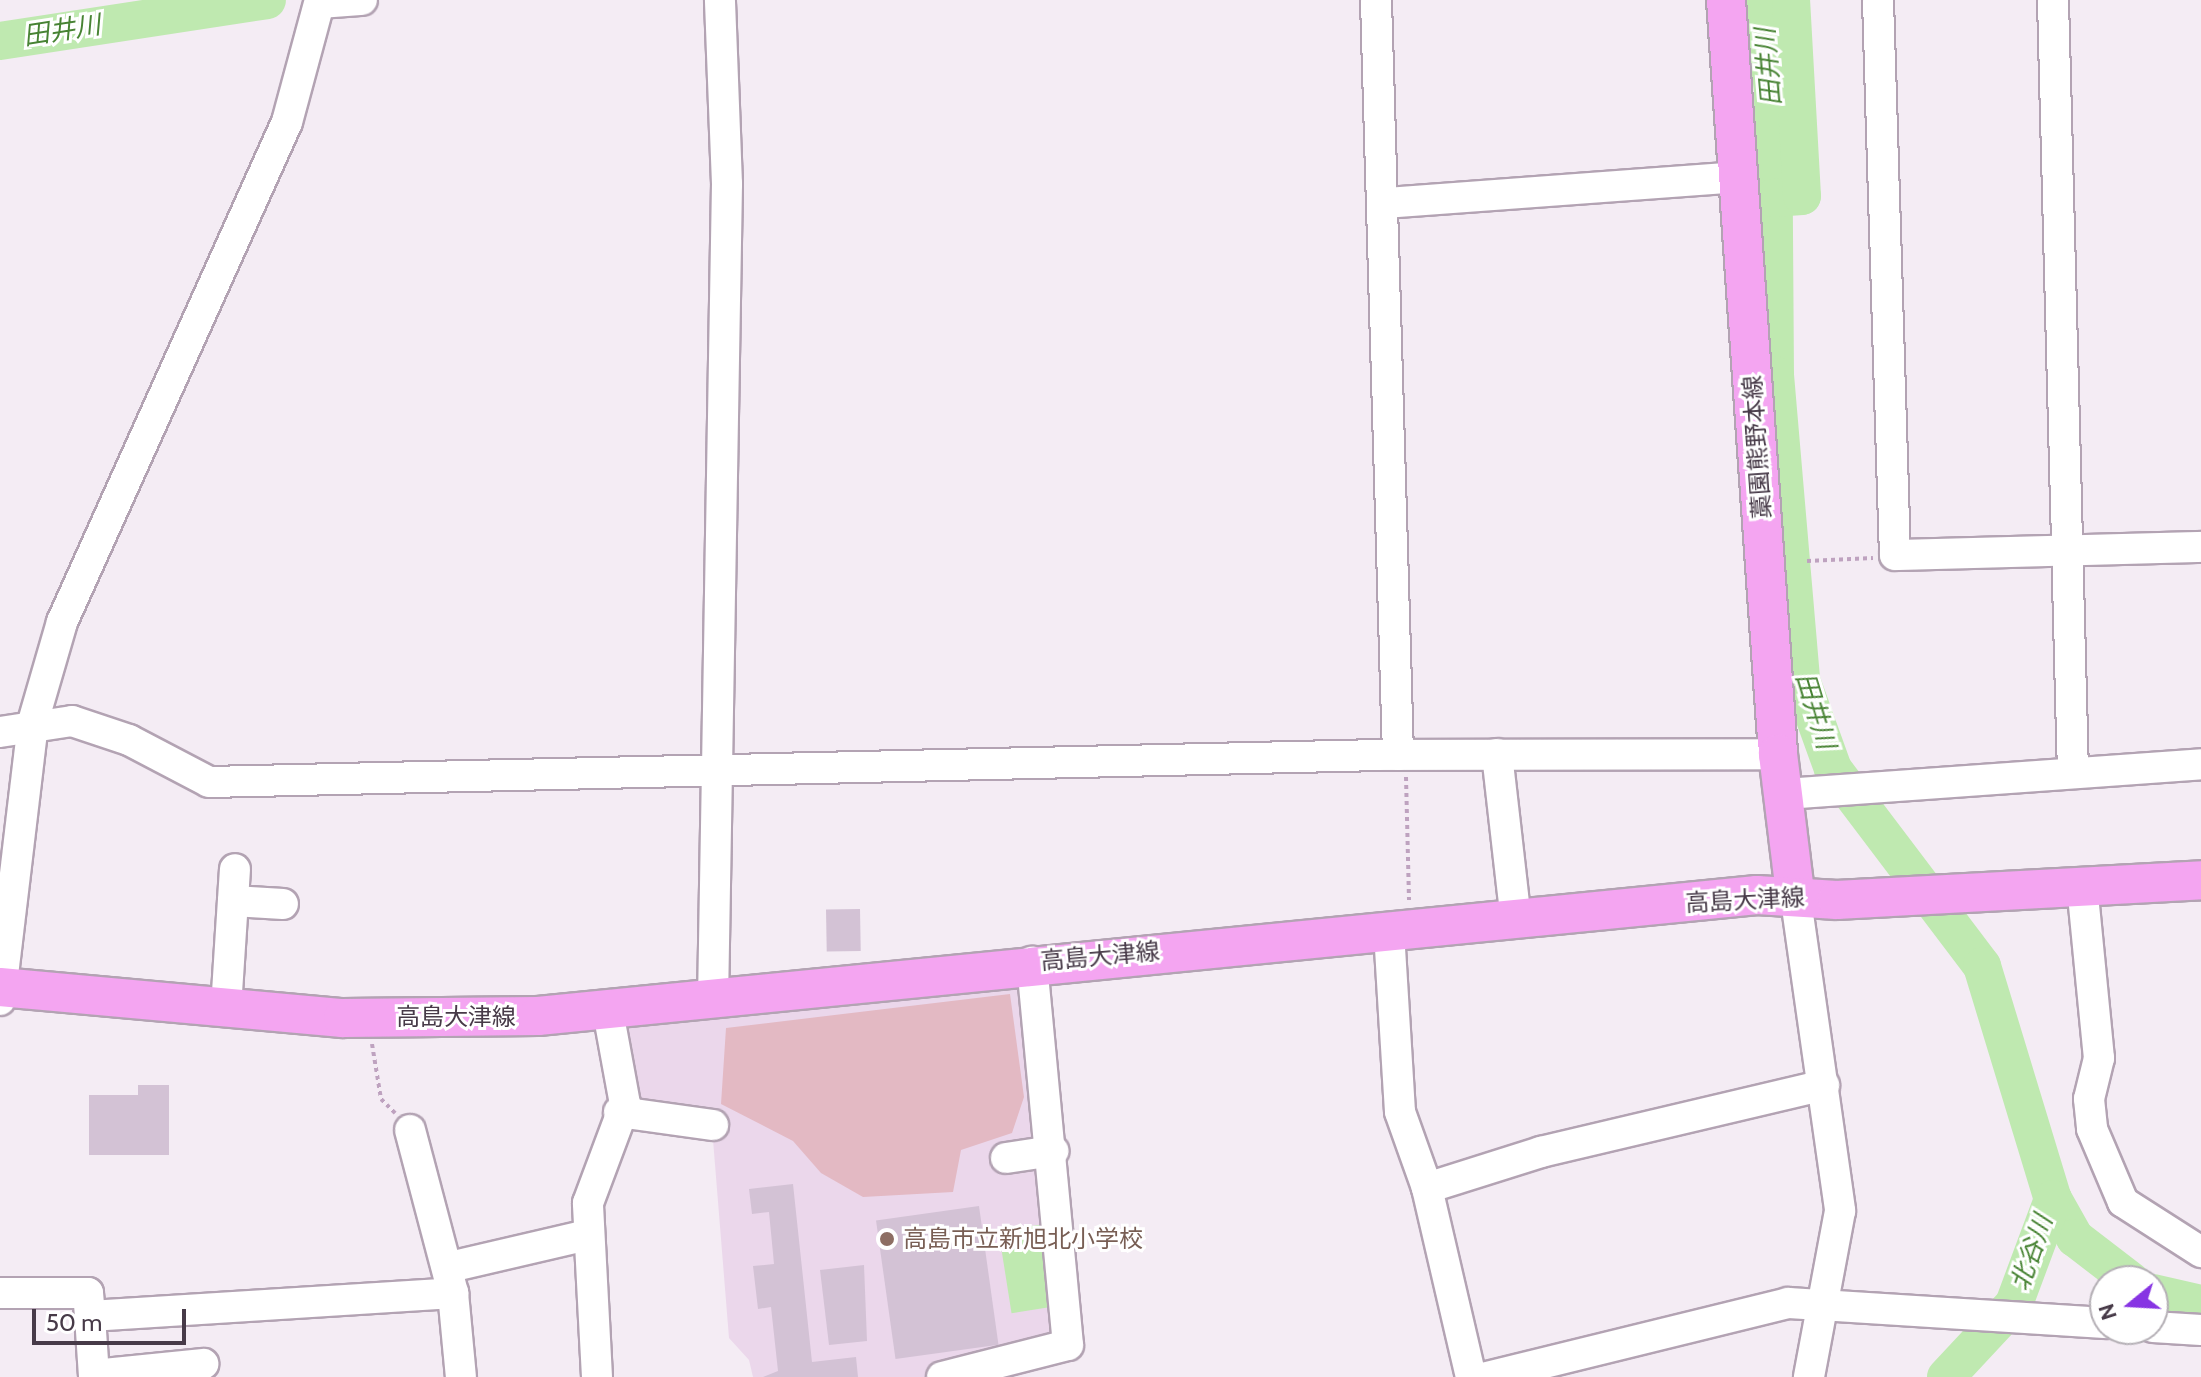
<!DOCTYPE html>
<html>
<head>
<meta charset="utf-8">
<style>
	body { margin:0 }
	#map { position:relative; width:2201px; height:1377px; overflow:hidden; background:#f4ecf4; font-family:Cabin,"Noto Sans JP",sans-serif }
	div>[style] { position:absolute }
	[style*='--x'] { left:calc(var(--x)*1px); top:calc(var(--y)*1px); width:calc(var(--w)*1px); rotate:calc(var(--a)*1deg) }
	.education>* { inset:0; background:#ebd7eb }
	.green>* { inset:0; background:#e3b9c3 }
	.water>* { inset:0; background:#bfe9b0; transform-origin:0 0 }
	.river>* { height:38px; margin:-19px; padding:0 19px; transform-origin:19px; border-radius:19px; background:#bfe9b0 }
	.building>* { inset:0; background:#d3c2d5; transform-origin:0 0 }
	.path>* { height:4px; margin-top:-2px; transform-origin:0; background:repeating-linear-gradient(90deg,#bea2bf 0 4px,transparent 0 8px) }
	.roads { filter:drop-shadow(2px 0 #b3a3b3) drop-shadow(-2px 0 #b3a3b3) drop-shadow(0 2px #b3a3b3) drop-shadow(0 -2px #b3a3b3) }
	.minor>* { height:30px; margin:-15px; padding:0 15px; transform-origin:15px; border-radius:15px; background:#fff }
	.major>* { height:38px; margin:-19px; padding:0 19px; transform-origin:19px; border-radius:19px; background:#f4a5f1 }
	.dots>* { width:22px; height:22px; translate:-50% -50%; box-sizing:border-box; border:4px solid #fff; border-radius:50% }
	span { translate:-50% -50%; white-space:nowrap; text-align:center; line-height:1.15; -webkit-text-stroke:6px #fff; paint-order:stroke }
	.street-label { font-size:24px; color:#473a48 }
	.education-label { font-size:24px; color:#785e54 }
	.left { translate:0 -50%; text-align:left }
	.water-label { font-size:26px; color:#478333; font-style:italic }
	.north { position:absolute; left:2089px; top:1265px; width:80px; height:80px; box-sizing:border-box; background:#fff; border:2px solid #b5b0b6; border-radius:50%; rotate:252deg; font-size:22px; font-weight:700; line-height:32px; text-align:center; color:#473a48 }
	.north::after { content:''; display:block; margin:auto; width:28px; height:36px; background:#8734e3; clip-path:polygon(50% 0,100% 100%,50% 72%,0 100%) }
	.scale { position:absolute; left:32px; top:1309px; width:154px; height:36px; box-sizing:border-box; border:4px solid #473a48; border-top:0; padding-left:10px; font-size:24px; line-height:28px; white-space:nowrap; color:#473a48; -webkit-text-stroke:6px #fff; paint-order:stroke }
</style>
</head>
<body>
<div id="map">
	<div class="education">
		<div style="clip-path:polygon(1019px 976px,1054px 1332px,1045px 1342px,930px 1369px,927px 1377px,753px 1377px,749px 1360px,729px 1338px,711px 1115px,635px 1108px,621px 1021px)"></div>
	</div>
	<div class="green">
		<div style="clip-path:polygon(1010px 994px,1024px 1097px,1012px 1133px,961px 1150px,953px 1192px,863px 1197px,821px 1173px,793px 1141px,721px 1104px,726px 1028px)"></div>
	</div>
	<div class="water">
		<div style="left:1044px;top:1224px;width:83px;height:46px;rotate:81deg"></div>
	</div>
	<div class="river">
		<div style="--x:1762;--y:0;--w:92;--a:83.1"></div>
		<div style="--x:1773;--y:91;--w:284;--a:89.6"></div>
		<div style="--x:1775;--y:375;--w:306;--a:85.1"></div>
		<div style="--x:1801;--y:680;--w:95;--a:70.2"></div>
		<div style="--x:1833;--y:769;--w:247;--a:52.9"></div>
		<div style="--x:1982;--y:966;--w:244;--a:73.1"></div>
		<div style="--x:2053;--y:1199;--w:45;--a:60.6"></div>
		<div style="--x:2075;--y:1238;--w:71;--a:37.5"></div>
		<div style="--x:0;--y:41;--w:270;--a:-8.7"></div>
		<div style="--x:1773;--y:198;--w:29;--a:-4"></div>
		<div style="--x:1802;--y:196;--w:196;--a:-93.2"></div>
		<div style="--x:2153;--y:1293;--w:49;--a:12.9"></div>
		<div style="--x:1946;--y:1377;--w:100;--a:-47"></div>
		<div style="--x:2014;--y:1304;--w:112;--a:-69.6"></div>
	</div>
	<div class="building">
		<div style="left:860px;top:909px;width:42px;height:34px;rotate:89deg"></div>
		<div style="clip-path:polygon(138px 1085px,169px 1085px,169px 1155px,89px 1155px,89px 1095px,138px 1095px)"></div>
		<div style="clip-path:polygon(793px 1184px,812px 1362px,856px 1357px,858px 1377px,763px 1377px,778px 1371px,771px 1307px,758px 1309px,753px 1266px,774px 1264px,769px 1212px,752px 1214px,749px 1189px)"></div>
		<div style="left:979px;top:1206px;width:140px;height:104px;rotate:82deg"></div>
		<div style="clip-path:polygon(864px 1265px,867px 1341px,829px 1345px,820px 1270px)"></div>
	</div>
	<div class="path">
		<div style="--x:1807;--y:561;--w:66;--a:-2.6"></div>
		<div style="--x:1406;--y:777;--w:123;--a:88.6"></div>
		<div style="--x:372;--y:1044;--w:56;--a:80.7"></div>
		<div style="--x:381;--y:1099;--w:20;--a:45"></div>
	</div>
	<div class="roads">
		<div class="minor">
			<div style="--x:1376;--y:0;--w:755;--a:88.33"></div>
			<div style="--x:1878;--y:0;--w:555;--a:88.25"></div>
			<div style="--x:1895;--y:555;--w:306;--a:-1.5"></div>
			<div style="--x:2053;--y:0;--w:772;--a:88.52"></div>
			<div style="--x:321;--y:3;--w:41;--a:-4.2"></div>
			<div style="--x:1385;--y:203;--w:354;--a:-4.2"></div>
			<div style="--x:0;--y:732;--w:73;--a:-8.7"></div>
			<div style="--x:72;--y:721;--w:60;--a:18.4"></div>
			<div style="--x:129;--y:740;--w:90;--a:27.7"></div>
			<div style="--x:209;--y:782;--w:1169;--a:-1.32"></div>
			<div style="--x:1378;--y:755;--w:400;--a:-0.1"></div>
			<div style="--x:1497;--y:754;--w:168;--a:83.5"></div>
			<div style="--x:1786;--y:794;--w:416;--a:-4.1"></div>
			<div style="--x:2082;--y:885;--w:174;--a:84.4"></div>
			<div style="--x:2099;--y:1058;--w:42;--a:103.7"></div>
			<div style="--x:2089;--y:1099;--w:30;--a:84"></div>
			<div style="--x:2092;--y:1129;--w:79;--a:67"></div>
			<div style="--x:2123;--y:1202;--w:93;--a:32.7"></div>
			<div style="--x:1795;--y:893;--w:321;--a:81.9"></div>
			<div style="--x:1840;--y:1211;--w:169;--a:100.6"></div>
			<div style="--x:233;--y:901;--w:50;--a:3.4"></div>
			<div style="--x:1389;--y:932;--w:180;--a:86.5"></div>
			<div style="--x:1400;--y:1112;--w:81;--a:70.4"></div>
			<div style="--x:1427;--y:1188;--w:194;--a:76.9"></div>
			<div style="--x:0;--y:1000;--w:280;--a:-83.2"></div>
			<div style="--x:33;--y:722;--w:104;--a:-73.8"></div>
			<div style="--x:62;--y:622;--w:548;--a:-65.77"></div>
			<div style="--x:287;--y:122;--w:126;--a:-74.9"></div>
			<div style="--x:713;--y:1002;--w:818;--a:-89.02"></div>
			<div style="--x:727;--y:184;--w:184;--a:-92.2"></div>
			<div style="--x:226;--y:1008;--w:139;--a:-86.3"></div>
			<div style="--x:619;--y:1112;--w:95;--a:7.9"></div>
			<div style="--x:410;--y:1130;--w:169;--a:75.2"></div>
			<div style="--x:1006;--y:1158;--w:48;--a:-8.5"></div>
			<div style="--x:1427;--y:1188;--w:120;--a:-17.5"></div>
			<div style="--x:1541;--y:1152;--w:291;--a:-13.3"></div>
			<div style="--x:450;--y:1267;--w:142;--a:-13.1"></div>
			<div style="--x:0;--y:1293;--w:88;--a:0"></div>
			<div style="--x:88;--y:1293;--w:23;--a:85"></div>
			<div style="--x:90;--y:1316;--w:364;--a:-3.6"></div>
			<div style="--x:453;--y:1293;--w:84;--a:84.6"></div>
			<div style="--x:90;--y:1316;--w:61;--a:86.2"></div>
			<div style="--x:2153;--y:1327;--w:48;--a:3.6"></div>
			<div style="--x:94;--y:1375;--w:110;--a:-5.8"></div>
			<div style="--x:597;--y:1377;--w:174;--a:-93"></div>
			<div style="--x:588;--y:1203;--w:106;--a:-69.5"></div>
			<div style="--x:625;--y:1104;--w:95;--a:-100.4"></div>
			<div style="--x:942;--y:1377;--w:130;--a:-14.3"></div>
			<div style="--x:1068;--y:1345;--w:385;--a:-95.4"></div>
			<div style="--x:1487;--y:1377;--w:310;--a:-13.8"></div>
			<div style="--x:1788;--y:1303;--w:318;--a:3.6"></div>
		</div>
		<div class="major">
			<div style="--x:1726;--y:0;--w:756;--a:86.05"></div>
			<div style="--x:1778;--y:754;--w:140;--a:83"></div>
			<div style="--x:0;--y:987;--w:344;--a:5.2"></div>
			<div style="--x:343;--y:1018;--w:195;--a:-0.6"></div>
			<div style="--x:538;--y:1016;--w:1225;--a:-5.67"></div>
			<div style="--x:1757;--y:895;--w:80;--a:3.6"></div>
			<div style="--x:1837;--y:900;--w:365;--a:-3.1"></div>
		</div>
	</div>
	<div class="dots">
		<div style="left:887px;top:1239px;background:#8d6e63"></div>
	</div>
	<div class="street-label">
		<span style="left:1757px;top:447px;rotate:-94deg">藁園熊野本線</span>
		<span style="left:1745px;top:900px;rotate:-3deg">高島大津線</span>
		<span style="left:1100px;top:956px;rotate:-5deg">高島大津線</span>
		<span style="left:456px;top:1017px">高島大津線</span>
	</div>
	<div class="education-label">
		<span class="left" style="left:903px;top:1239px">高島市立新旭北小学校</span>
	</div>
	<div class="water-label">
		<span style="left:62px;top:31px;rotate:-9deg">田井川</span>
		<span style="left:1769px;top:67px;rotate:-95deg">田井川</span>
		<span style="left:1815px;top:711px;rotate:73deg">田井川</span>
		<span style="left:2032px;top:1253px;rotate:-71deg">北谷川</span>
	</div>
	<div class="north">N</div>
	<div class="scale">50 m</div>
</div>
</body>
</html>
